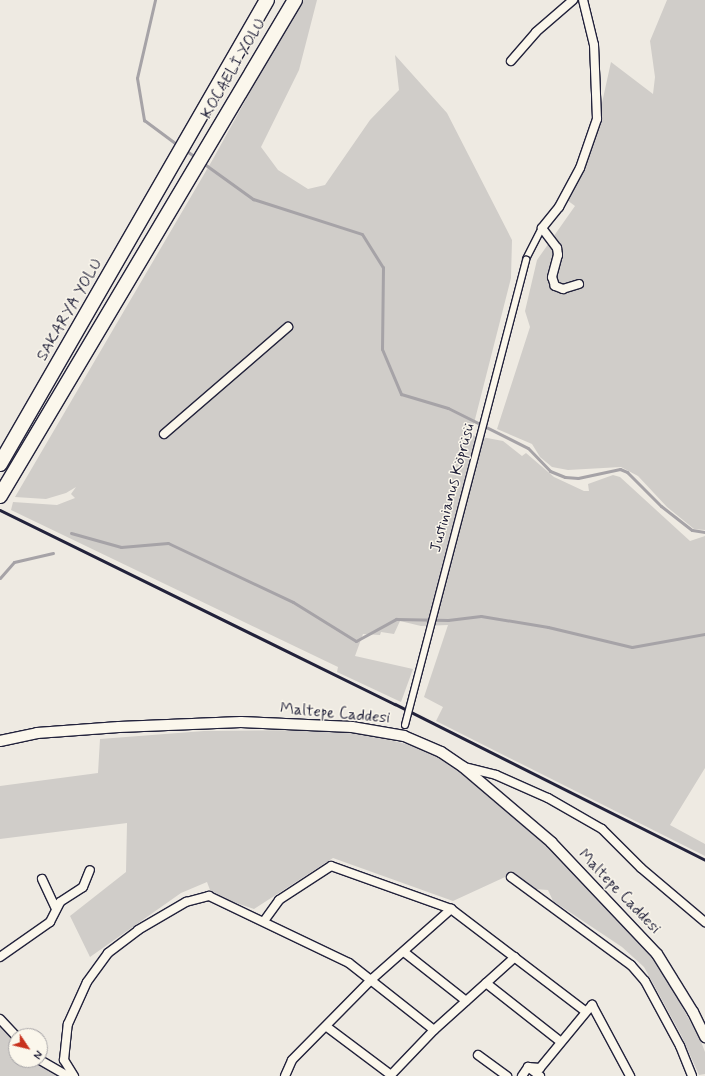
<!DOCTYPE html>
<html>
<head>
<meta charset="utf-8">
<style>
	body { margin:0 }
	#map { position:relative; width:705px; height:1076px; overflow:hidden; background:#eeeae2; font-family:Mynerve,sans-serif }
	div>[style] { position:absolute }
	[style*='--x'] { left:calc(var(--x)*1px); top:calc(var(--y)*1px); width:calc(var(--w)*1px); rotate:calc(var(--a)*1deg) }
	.green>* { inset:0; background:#d0cdc9 }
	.stream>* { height:3px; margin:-1.5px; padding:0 1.5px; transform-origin:1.5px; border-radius:1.5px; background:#a6a3a7 }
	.roads { filter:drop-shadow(1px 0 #22223b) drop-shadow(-1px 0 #22223b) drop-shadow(0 1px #22223b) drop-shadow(0 -1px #22223b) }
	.pedestrian>* { height:6px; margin:-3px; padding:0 3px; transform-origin:3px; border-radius:3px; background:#fbf7ec }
	.minor>* { height:8px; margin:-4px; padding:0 4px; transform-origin:4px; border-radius:4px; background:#fbf7ec }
	.tertiary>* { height:10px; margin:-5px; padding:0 5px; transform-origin:5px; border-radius:5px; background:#fbf7ec }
	.trunk>* { height:14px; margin:-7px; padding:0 7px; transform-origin:7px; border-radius:7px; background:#fbf7ec }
	.rail>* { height:3px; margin:-1.5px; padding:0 1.5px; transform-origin:1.5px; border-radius:1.5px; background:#22223b }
	.bridges { filter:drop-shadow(1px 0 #22223b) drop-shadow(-1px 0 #22223b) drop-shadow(0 1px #22223b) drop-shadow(0 -1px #22223b) }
	.pedestrian-bridge>* { height:6px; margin:-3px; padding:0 3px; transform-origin:3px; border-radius:3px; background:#fbf7ec }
	span { translate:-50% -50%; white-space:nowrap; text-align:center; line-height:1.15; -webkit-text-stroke:3px #fbf7ec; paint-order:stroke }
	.street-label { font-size:16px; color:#22223b }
	.north { position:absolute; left:8px; top:1028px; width:40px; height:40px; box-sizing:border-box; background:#fbf7ec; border:1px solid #a4a2a5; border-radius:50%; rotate:125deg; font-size:11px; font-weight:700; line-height:16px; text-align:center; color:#22223b }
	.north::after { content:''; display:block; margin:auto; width:14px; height:18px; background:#c8321e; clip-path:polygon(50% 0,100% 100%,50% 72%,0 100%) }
</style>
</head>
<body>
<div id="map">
	<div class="green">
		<div style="clip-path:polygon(301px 0,317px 0,299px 70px,261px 147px,278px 170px,308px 189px,325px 185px,370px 120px,399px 90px,395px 55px,447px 113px,512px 240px,511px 278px,471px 435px,503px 441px,522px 456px,526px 453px,554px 477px,584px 491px,589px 491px,588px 484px,613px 475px,620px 477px,690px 541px,705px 536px,705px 768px,670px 825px,705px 844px,705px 856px,436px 721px,443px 707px,424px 697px,448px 625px,421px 626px,400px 621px,394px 634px,381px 632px,380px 635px,363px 634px,355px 656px,413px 669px,401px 702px,337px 672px,338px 667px,11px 510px,13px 502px,57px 505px,75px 498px,71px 494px,76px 487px,66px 493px,46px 499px,15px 497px,213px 159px)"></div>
		<div style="clip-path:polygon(667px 0,705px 0,705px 530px,694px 529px,667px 507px,638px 476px,621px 467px,568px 470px,552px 467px,540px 457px,532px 444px,497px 429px,530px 327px,525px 311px,537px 260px,575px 206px,567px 200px,600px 112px,611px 62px,653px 94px,655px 77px,650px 41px)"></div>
		<div style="clip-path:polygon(334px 730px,356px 732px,423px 748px,460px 769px,541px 837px,655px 958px,700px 1039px,705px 1052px,705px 1074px,699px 1075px,681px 1035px,644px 967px,622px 947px,553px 901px,548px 890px,534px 889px,514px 873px,453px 901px,333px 858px,254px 909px,227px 900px,210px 890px,207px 882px,181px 893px,90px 957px,70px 916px,126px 872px,127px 823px,0 839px,0 786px,98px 773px,100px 739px,204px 731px)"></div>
		<div style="clip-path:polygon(0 1024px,16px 1037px,16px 1060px,39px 1060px,57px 1076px,0 1076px)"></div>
	</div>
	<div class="stream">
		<div style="--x:155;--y:0;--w:80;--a:103"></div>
		<div style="--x:137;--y:78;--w:43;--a:80.5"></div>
		<div style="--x:144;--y:120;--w:44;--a:36.6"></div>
		<div style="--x:185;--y:150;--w:14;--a:34"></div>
		<div style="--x:203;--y:163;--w:62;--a:35.8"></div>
		<div style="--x:253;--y:199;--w:114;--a:17.8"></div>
		<div style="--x:362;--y:234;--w:39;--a:58"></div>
		<div style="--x:383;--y:267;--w:82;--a:90.7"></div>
		<div style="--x:382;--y:349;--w:49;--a:67.1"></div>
		<div style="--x:401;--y:394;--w:49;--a:16.6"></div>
		<div style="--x:448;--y:408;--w:89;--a:26.6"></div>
		<div style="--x:528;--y:448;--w:32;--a:46"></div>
		<div style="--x:550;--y:471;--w:16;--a:22"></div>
		<div style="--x:565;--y:477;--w:13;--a:4"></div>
		<div style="--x:578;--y:478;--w:43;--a:-12.1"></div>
		<div style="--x:620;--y:469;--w:8;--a:23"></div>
		<div style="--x:627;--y:472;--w:48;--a:45"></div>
		<div style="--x:661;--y:506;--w:39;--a:38"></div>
		<div style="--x:692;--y:530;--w:13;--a:9"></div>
		<div style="--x:71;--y:533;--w:52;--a:15.6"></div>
		<div style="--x:121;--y:547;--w:47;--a:-4.9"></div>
		<div style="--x:168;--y:543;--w:138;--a:25.3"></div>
		<div style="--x:293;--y:602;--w:74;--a:31.8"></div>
		<div style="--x:356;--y:641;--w:46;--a:-28.8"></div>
		<div style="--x:396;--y:619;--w:52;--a:1.1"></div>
		<div style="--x:448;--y:620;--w:33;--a:-7"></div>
		<div style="--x:481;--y:616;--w:68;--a:9.3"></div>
		<div style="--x:548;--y:627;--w:86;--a:13.4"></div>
		<div style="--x:632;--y:647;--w:74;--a:-10.1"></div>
		<div style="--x:0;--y:578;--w:21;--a:-49"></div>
		<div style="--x:14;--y:562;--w:40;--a:-13"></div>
	</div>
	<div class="roads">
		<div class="pedestrian">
			<div style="--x:526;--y:259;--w:35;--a:-63"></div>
		</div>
		<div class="minor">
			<div style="--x:511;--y:61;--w:38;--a:-49"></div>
			<div style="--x:536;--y:32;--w:49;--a:-40.9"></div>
			<div style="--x:579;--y:284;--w:17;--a:163"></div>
			<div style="--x:563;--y:289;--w:9;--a:-159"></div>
			<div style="--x:555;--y:286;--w:9;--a:-108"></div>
			<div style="--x:552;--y:277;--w:23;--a:-75"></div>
			<div style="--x:558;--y:255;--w:7;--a:-98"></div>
			<div style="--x:557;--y:248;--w:25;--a:-127"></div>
			<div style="--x:542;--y:228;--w:27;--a:-51"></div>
			<div style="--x:559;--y:207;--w:44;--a:-61.7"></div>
			<div style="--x:580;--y:168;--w:52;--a:-70.9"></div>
			<div style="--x:597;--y:119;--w:74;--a:-92.3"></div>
			<div style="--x:594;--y:45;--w:46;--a:-103.7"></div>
			<div style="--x:164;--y:434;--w:164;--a:-40.8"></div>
			<div style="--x:464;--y:767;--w:33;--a:14"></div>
			<div style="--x:496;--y:775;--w:57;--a:23.9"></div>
			<div style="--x:548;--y:798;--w:62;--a:29.9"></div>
			<div style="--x:602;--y:829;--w:55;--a:45"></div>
			<div style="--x:641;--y:868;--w:84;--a:40.2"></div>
			<div style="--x:511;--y:877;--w:149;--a:36.3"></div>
			<div style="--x:631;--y:965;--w:21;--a:49"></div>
			<div style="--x:645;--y:981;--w:74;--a:61.7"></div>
			<div style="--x:680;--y:1046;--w:32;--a:68"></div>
			<div style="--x:42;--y:879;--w:33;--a:65"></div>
			<div style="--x:264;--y:921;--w:26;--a:-54"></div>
			<div style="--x:279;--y:900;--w:62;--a:-33.2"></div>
			<div style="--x:331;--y:866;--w:127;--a:19.7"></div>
			<div style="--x:404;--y:952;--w:79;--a:38.3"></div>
			<div style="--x:0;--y:957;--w:61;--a:-35"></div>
			<div style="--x:50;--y:922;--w:22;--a:-63"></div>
			<div style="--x:60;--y:902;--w:27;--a:-33"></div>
			<div style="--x:83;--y:887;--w:18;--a:-68"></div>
			<div style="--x:486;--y:983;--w:95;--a:38.2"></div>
			<div style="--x:0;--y:1019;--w:23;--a:47"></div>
			<div style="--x:327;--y:1027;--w:80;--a:36.9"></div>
			<div style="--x:478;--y:1055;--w:36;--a:36"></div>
			<div style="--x:40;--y:1060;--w:32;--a:30"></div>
			<div style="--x:528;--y:1067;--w:15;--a:37"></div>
			<div style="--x:74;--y:1076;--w:19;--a:-122"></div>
			<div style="--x:64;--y:1060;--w:36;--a:-84"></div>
			<div style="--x:68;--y:1024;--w:46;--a:-65.7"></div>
			<div style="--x:87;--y:982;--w:36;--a:-54"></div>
			<div style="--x:108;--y:953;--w:38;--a:-37"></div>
			<div style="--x:138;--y:930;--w:56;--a:-30.3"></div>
			<div style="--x:186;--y:902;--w:24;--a:-15"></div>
			<div style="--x:209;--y:896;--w:155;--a:25.6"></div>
			<div style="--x:349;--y:963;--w:108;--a:38.2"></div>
			<div style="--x:285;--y:1076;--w:17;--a:-66"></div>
			<div style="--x:292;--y:1060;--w:114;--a:-45.4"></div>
			<div style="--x:372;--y:979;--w:106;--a:-41.5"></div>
			<div style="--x:451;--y:909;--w:168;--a:37.3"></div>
			<div style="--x:390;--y:1076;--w:64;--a:-46.3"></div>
			<div style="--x:434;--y:1030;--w:109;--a:-42"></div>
			<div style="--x:522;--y:1076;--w:11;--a:-56"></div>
			<div style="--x:528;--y:1067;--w:12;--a:5"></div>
			<div style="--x:540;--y:1068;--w:82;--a:-50.5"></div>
			<div style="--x:592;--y:1005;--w:81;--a:61.8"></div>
		</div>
		<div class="tertiary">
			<div style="--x:0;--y:741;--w:38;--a:-12"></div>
			<div style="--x:37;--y:733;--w:82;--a:-4.2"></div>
			<div style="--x:119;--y:727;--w:122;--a:-2.3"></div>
			<div style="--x:241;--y:722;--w:111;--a:2.6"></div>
			<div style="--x:352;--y:727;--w:53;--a:9.8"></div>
			<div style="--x:404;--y:736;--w:40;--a:23.4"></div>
			<div style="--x:441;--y:752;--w:27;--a:34"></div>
			<div style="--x:463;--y:767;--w:116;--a:40.4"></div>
			<div style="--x:551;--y:842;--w:154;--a:46.6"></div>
			<div style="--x:657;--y:954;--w:68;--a:58.2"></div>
			<div style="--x:693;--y:1012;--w:28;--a:64"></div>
		</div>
		<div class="trunk">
			<div style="--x:0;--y:464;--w:535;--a:-60.08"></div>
			<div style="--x:0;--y:496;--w:577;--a:-59.26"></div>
		</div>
	</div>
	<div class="rail">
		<div style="--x:0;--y:510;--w:440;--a:26.2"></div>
		<div style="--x:395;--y:704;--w:347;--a:26.7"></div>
	</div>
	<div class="bridges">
		<div class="pedestrian-bridge">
			<div style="--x:405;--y:725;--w:481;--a:-75.4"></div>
		</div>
	</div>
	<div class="street-label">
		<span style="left:234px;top:69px;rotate:-60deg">KOCAELİ YOLU</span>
		<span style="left:70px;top:310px;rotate:-60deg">SAKARYA YOLU</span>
		<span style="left:453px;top:488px;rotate:-75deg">Justinianus Köprüsü</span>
		<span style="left:335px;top:714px;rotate:5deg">Maltepe Caddesi</span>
		<span style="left:619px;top:892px;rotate:46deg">Maltepe Caddesi</span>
	</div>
	<div class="north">N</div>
</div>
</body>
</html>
